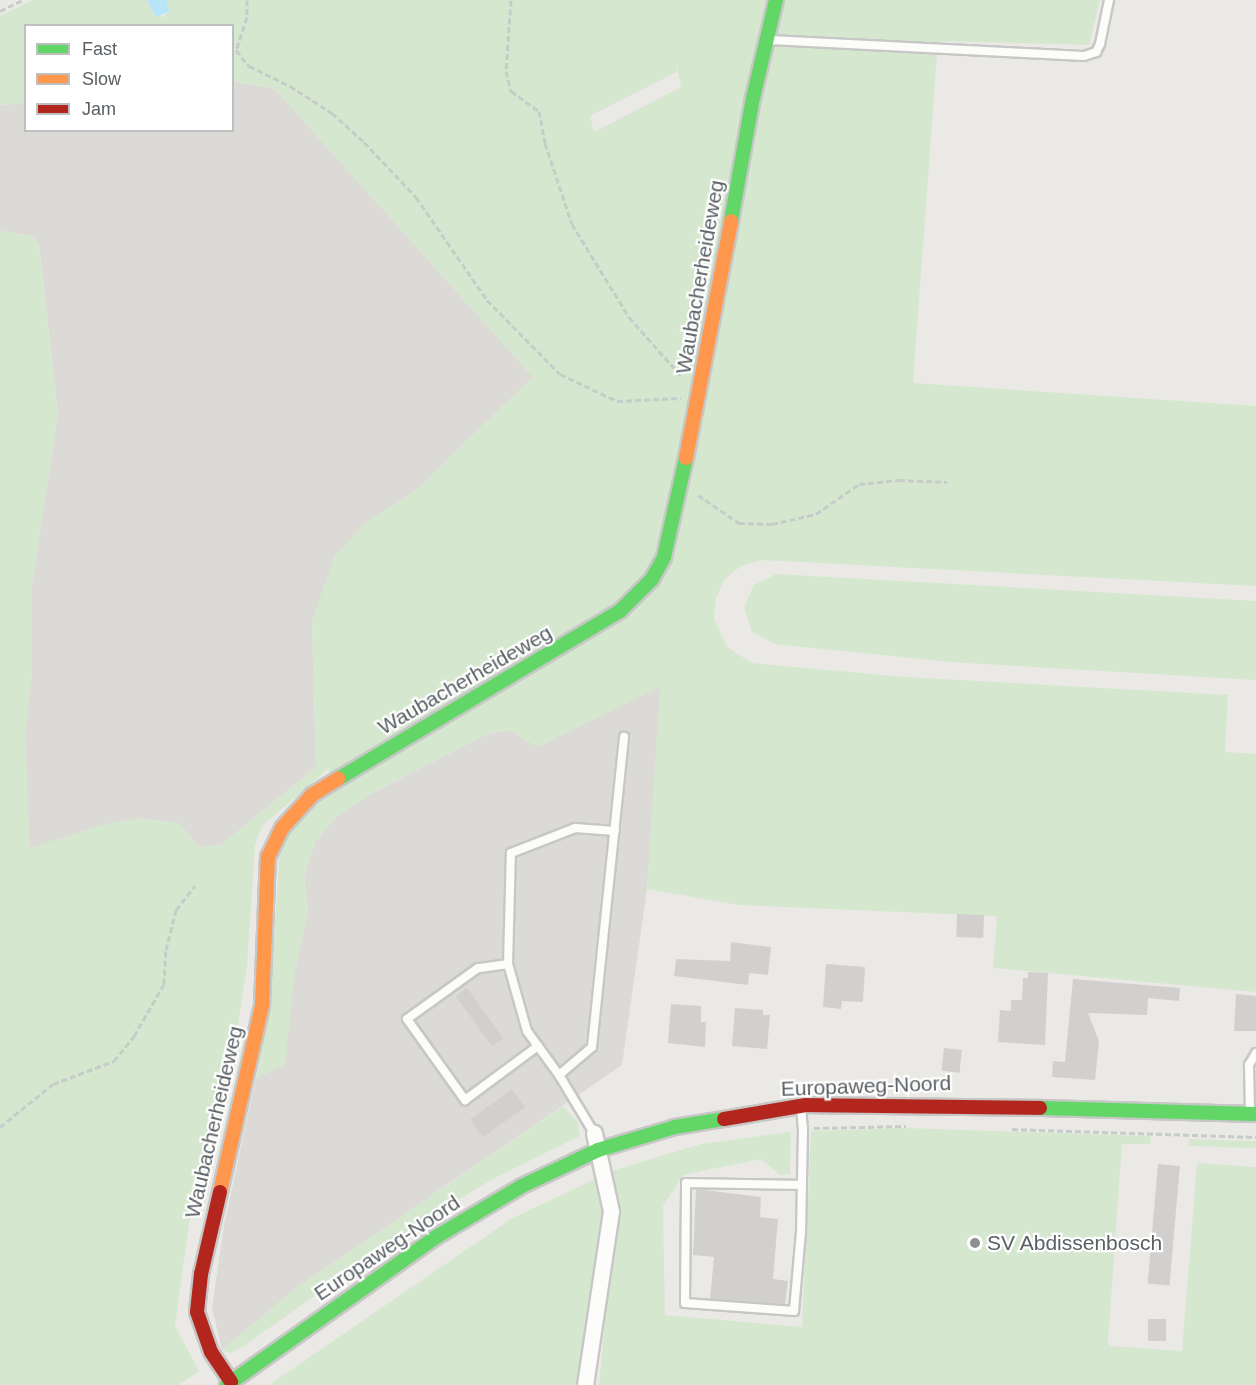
<!DOCTYPE html>
<html>
<head>
<meta charset="utf-8">
<style>
	body { margin:0 }
	#map { position:relative; width:1256px; height:1385px; overflow:hidden; background:#ebe9e5; font-family:Helvetica,sans-serif }
	div>[style] { position:absolute }
	[style*='--x'] { left:calc(var(--x)*1px); top:calc(var(--y)*1px); width:calc(var(--w)*1px); rotate:calc(var(--a)*1deg) }
	.industrial>* { inset:0; background:#dcdad6 }
	.green>* { inset:0; background:#d5e8cf; transform-origin:0 0 }
	.water>* { inset:0; background:#b8e5f7 }
	.building>* { inset:0; background:#d2d0ce; transform-origin:0 0 }
	.path>* { height:3px; margin-top:-1.5px; transform-origin:0; background:repeating-linear-gradient(90deg,#c6ccc8 0 6px,transparent 0 9px) }
	.roads { filter:drop-shadow(2px 0 #c7c7c6) drop-shadow(-2px 0 #c7c7c6) drop-shadow(0 2px #c7c7c6) drop-shadow(0 -2px #c7c7c6) }
	.lane>* { height:8px; margin:-4px; padding:0 4px; transform-origin:4px; border-radius:4px; background:#fcfcfb }
	.street>* { height:15px; margin:-7.5px; padding:0 7.5px; transform-origin:7.5px; border-radius:7.5px; background:#fcfcfb }
	.fast>* { height:14px; margin:-7px; padding:0 7px; transform-origin:7px; border-radius:7px; background:#63d668 }
	.slow>* { height:14px; margin:-7px; padding:0 7px; transform-origin:7px; border-radius:7px; background:#ff974d }
	.jam>* { height:14px; margin:-7px; padding:0 7px; transform-origin:7px; border-radius:7px; background:#b3261e }
	.dots>* { width:16px; height:16px; translate:-50% -50%; box-sizing:border-box; border:3px solid #fff; border-radius:50% }
	span { translate:-50% -50%; white-space:nowrap; text-align:center; line-height:1.15; -webkit-text-stroke:4.5px #fff; paint-order:stroke }
	.street-label { font-size:21px; color:#5b6064 }
	.poi-label { font-size:21px; color:#5b6064 }
	.left { translate:0 -50%; text-align:left }
	.legend { position:absolute; left:24px; top:24px; width:210px; height:108px; box-sizing:border-box; background:#fff; border:2px solid #bdbfc1; margin:0; padding:8px 10px; list-style:none; font-size:18px; color:#5b6064 }
	.legend li { display:flex; align-items:center; gap:12px; height:30px }
	.legend b { width:30px; border:2px solid #bdbfc1 }
</style>
</head>
<body>
<div id="map">
	<div class="industrial">
		<div style="clip-path:polygon(233px 81px,275px 89px,533px 377px,414px 492px,366px 522px,312px 621px,316px 767px,221px 845px,199px 847px,179px 823px,29px 848px,25px 735px,32px 673px,32px 584px,58px 414px,39px 244px,32px 236px,0 231px,0 105px,25px 103px,26px 130px,232px 130px)"></div>
		<div style="clip-path:polygon(661px 687px,647px 889px,622px 1065px,295px 1289px,222px 1350px,212px 1308px,224px 1225px,256px 1078px,295px 970px,308px 912px,304px 875px,315px 842px,336px 817px,369px 795px,487px 734px,510px 730px,538px 747px,645px 691px)"></div>
	</div>
	<div class="green">
		<div style="clip-path:polygon(evenodd,33px 0,147px 0,156px 16px,163px 17px,169px 12px,167px 0,1100px 0,1089px 45px,938px 41px,913px 383px,1256px 406px,1256px 586px,761px 560px,741px 566px,725px 579px,716px 598px,714px 619px,727px 647px,752px 663px,905px 677px,1228px 695px,1225px 752px,1256px 754px,1256px 992px,993px 968px,997px 917px,993px 916px,739px 905px,647px 889px,660px 687px,538px 747px,510px 730px,487px 734px,369px 795px,336px 817px,315px 842px,304px 875px,308px 912px,295px 970px,285px 1065px,256px 1078px,269px 1012px,280px 847px,286px 832px,332px 791px,329px 768px,262px 826px,255px 845px,247px 967px,225px 1107px,191px 1210px,175px 1326px,199px 1371px,179px 1385px,0 1385px,0 231px,32px 236px,39px 244px,58px 414px,32px 584px,32px 673px,25px 735px,30px 848px,105px 824px,141px 818px,179px 823px,199px 847px,221px 845px,316px 767px,312px 621px,334px 557px,366px 522px,414px 492px,533px 377px,275px 89px,233px 81px,232px 26px,26px 26px,25px 103px,0 105px,0 16px,33px 0,676px 62px,681px 87px,594px 132px,590px 116px,677px 72px,676px 62px)"></div>
		<div style="clip-path:polygon(776px 574px,1256px 601px,1256px 680px,950px 662px,775px 644px,752px 632px,744px 608px,754px 585px)"></div>
		<div style="clip-path:polygon(563px 1106px,577px 1121px,580px 1136px,491px 1180px,404px 1233px,245px 1345px,232px 1353px,222px 1350px,295px 1289px)"></div>
		<div style="clip-path:polygon(903px 1128px,1151px 1136px,1150px 1144px,1122px 1144px,1108px 1343px,1111px 1346px,1182px 1351px,1197px 1163px,1256px 1167px,1256px 1385px,599px 1385px,616px 1204px,608px 1172px,701px 1144px,791px 1132px,790px 1174px,780px 1175px,761px 1159px,683px 1175px,663px 1206px,665px 1315px,802px 1327px,811px 1131px)"></div>
		<div style="left:1189px;top:1139px;width:67px;height:7px;rotate:2deg"></div>
		<div style="clip-path:polygon(595px 1179px,606px 1200px,580px 1385px,269px 1385px,511px 1219px)"></div>
	</div>
	<div class="water">
		<div style="clip-path:polygon(147px 0,167px 0,169px 12px,156px 17px)"></div>
	</div>
	<div class="building">
		<div style="left:957px;top:914px;width:27px;height:23px;rotate:2deg"></div>
		<div style="clip-path:polygon(731px 942px,771px 947px,768px 975px,749px 973px,748px 985px,674px 976px,676px 959px,730px 961px)"></div>
		<div style="clip-path:polygon(826px 964px,865px 967px,863px 1002px,842px 1001px,841px 1009px,823px 1007px)"></div>
		<div style="clip-path:polygon(1028px 972px,1048px 973px,1045px 1045px,998px 1042px,1000px 1010px,1011px 1011px,1011px 1000px,1022px 1000px,1023px 978px,1028px 978px)"></div>
		<div style="clip-path:polygon(1073px 979px,1180px 988px,1179px 1001px,1148px 998px,1147px 1015px,1088px 1013px,1099px 1041px,1095px 1080px,1052px 1077px,1053px 1061px,1065px 1062px)"></div>
		<div style="left:467px;top:988px;width:62px;height:14px;rotate:54deg"></div>
		<div style="clip-path:polygon(1236px 994px,1256px 996px,1256px 1031px,1234px 1031px)"></div>
		<div style="clip-path:polygon(671px 1004px,701px 1006px,701px 1022px,706px 1022px,705px 1047px,668px 1043px)"></div>
		<div style="clip-path:polygon(735px 1008px,763px 1010px,763px 1015px,770px 1015px,767px 1049px,732px 1046px)"></div>
		<div style="left:944px;top:1048px;width:18px;height:23px;rotate:6deg"></div>
		<div style="left:512px;top:1089px;width:22px;height:52px;rotate:54deg"></div>
		<div style="left:1158px;top:1164px;width:22px;height:120px;rotate:5deg"></div>
		<div style="clip-path:polygon(696px 1189px,761px 1197px,760px 1217px,778px 1219px,773px 1279px,788px 1281px,785px 1304px,710px 1299px,714px 1257px,693px 1255px)"></div>
		<div style="left:1148px;top:1319px;width:18px;height:22px"></div>
	</div>
	<div class="path">
		<div style="--x:247;--y:0;--w:17;--a:90"></div>
		<div style="--x:247;--y:17;--w:35;--a:108"></div>
		<div style="--x:236;--y:50;--w:21;--a:51"></div>
		<div style="--x:249;--y:66;--w:46;--a:26"></div>
		<div style="--x:290;--y:86;--w:50;--a:32.7"></div>
		<div style="--x:332;--y:113;--w:43;--a:42.2"></div>
		<div style="--x:364;--y:142;--w:76;--a:46.6"></div>
		<div style="--x:416;--y:197;--w:125;--a:55.4"></div>
		<div style="--x:487;--y:300;--w:104;--a:45.4"></div>
		<div style="--x:560;--y:374;--w:63;--a:25.3"></div>
		<div style="--x:617;--y:401;--w:64;--a:-2.7"></div>
		<div style="--x:511;--y:0;--w:71;--a:94"></div>
		<div style="--x:506;--y:71;--w:21;--a:76"></div>
		<div style="--x:511;--y:91;--w:34;--a:36"></div>
		<div style="--x:539;--y:111;--w:33;--a:79"></div>
		<div style="--x:545;--y:143;--w:85;--a:71.6"></div>
		<div style="--x:572;--y:224;--w:109;--a:58.5"></div>
		<div style="--x:629;--y:317;--w:81;--a:48.5"></div>
		<div style="--x:0;--y:11;--w:25;--a:-26"></div>
		<div style="--x:698;--y:495;--w:50;--a:34.3"></div>
		<div style="--x:739;--y:523;--w:33;--a:2"></div>
		<div style="--x:772;--y:524;--w:45;--a:-12.8"></div>
		<div style="--x:816;--y:514;--w:52;--a:-34.9"></div>
		<div style="--x:859;--y:484;--w:40;--a:-5.7"></div>
		<div style="--x:899;--y:480;--w:48;--a:2.4"></div>
		<div style="--x:916;--y:1083;--w:23;--a:0"></div>
		<div style="--x:0;--y:1127;--w:68;--a:-39.1"></div>
		<div style="--x:53;--y:1084;--w:65;--a:-20.7"></div>
		<div style="--x:114;--y:1061;--w:32;--a:-51"></div>
		<div style="--x:134;--y:1036;--w:60;--a:-60"></div>
		<div style="--x:164;--y:984;--w:34;--a:-87"></div>
		<div style="--x:166;--y:950;--w:41;--a:-76"></div>
		<div style="--x:176;--y:910;--w:31;--a:-52"></div>
		<div style="--x:814;--y:1128;--w:92;--a:-1.2"></div>
		<div style="--x:1012;--y:1129;--w:244;--a:1.9"></div>
	</div>
	<div class="roads">
		<div class="lane">
			<div style="--x:770;--y:40;--w:314;--a:2.9"></div>
			<div style="--x:1084;--y:56;--w:13;--a:-18"></div>
			<div style="--x:1096;--y:52;--w:9;--a:-63"></div>
			<div style="--x:1100;--y:44;--w:45;--a:-78.4"></div>
			<div style="--x:508;--y:964;--w:30;--a:172"></div>
			<div style="--x:478;--y:968;--w:87;--a:144.3"></div>
			<div style="--x:407;--y:1019;--w:100;--a:54.4"></div>
			<div style="--x:465;--y:1100;--w:91;--a:-36.5"></div>
			<div style="--x:559;--y:1075;--w:54;--a:-126"></div>
			<div style="--x:527;--y:1031;--w:70;--a:-105.8"></div>
			<div style="--x:508;--y:964;--w:111;--a:-88.5"></div>
			<div style="--x:511;--y:853;--w:69;--a:-21.3"></div>
			<div style="--x:575;--y:828;--w:40;--a:4.3"></div>
			<div style="--x:801;--y:1107;--w:22;--a:85"></div>
			<div style="--x:803;--y:1129;--w:103;--a:91.1"></div>
			<div style="--x:801;--y:1232;--w:79;--a:95.1"></div>
			<div style="--x:794;--y:1311;--w:109;--a:-175.8"></div>
			<div style="--x:685;--y:1303;--w:120;--a:-89.5"></div>
			<div style="--x:686;--y:1183;--w:116;--a:1"></div>
			<div style="--x:1250;--y:1112;--w:47;--a:-91.2"></div>
			<div style="--x:1249;--y:1065;--w:14;--a:-60"></div>
			<div style="--x:594;--y:1133;--w:68;--a:-121.1"></div>
			<div style="--x:559;--y:1075;--w:43;--a:-40.3"></div>
			<div style="--x:592;--y:1047;--w:312;--a:-84.1"></div>
		</div>
		<div class="street">
			<div style="--x:585;--y:1385;--w:176;--a:-81.5"></div>
			<div style="--x:611;--y:1211;--w:80;--a:-102.3"></div>
		</div>
		<div class="fast">
			<div style="--x:731;--y:221;--w:125;--a:-79.9"></div>
			<div style="--x:753;--y:98;--w:101;--a:-76.8"></div>
			<div style="--x:338;--y:779;--w:328;--a:-30.8"></div>
			<div style="--x:620;--y:611;--w:45;--a:-45"></div>
			<div style="--x:652;--y:579;--w:25;--a:-61"></div>
			<div style="--x:664;--y:557;--w:101;--a:-77.5"></div>
			<div style="--x:1040;--y:1108;--w:216;--a:1.6"></div>
			<div style="--x:227;--y:1385;--w:256;--a:-35.3"></div>
			<div style="--x:436;--y:1237;--w:100;--a:-30.7"></div>
			<div style="--x:522;--y:1186;--w:84;--a:-25.3"></div>
			<div style="--x:598;--y:1150;--w:80;--a:-16.6"></div>
			<div style="--x:675;--y:1127;--w:50;--a:-9.3"></div>
		</div>
		<div class="slow">
			<div style="--x:686;--y:458;--w:241;--a:-79.2"></div>
			<div style="--x:220;--y:1192;--w:192;--a:-77.3"></div>
			<div style="--x:262;--y:1005;--w:148;--a:-87.7"></div>
			<div style="--x:268;--y:857;--w:32;--a:-64"></div>
			<div style="--x:282;--y:828;--w:45;--a:-47.7"></div>
			<div style="--x:312;--y:795;--w:31;--a:-32"></div>
		</div>
		<div class="jam">
			<div style="--x:724;--y:1119;--w:83;--a:-9.7"></div>
			<div style="--x:806;--y:1105;--w:234;--a:0.7"></div>
			<div style="--x:220;--y:1192;--w:84;--a:103"></div>
			<div style="--x:201;--y:1274;--w:38;--a:96"></div>
			<div style="--x:197;--y:1312;--w:42;--a:70.7"></div>
			<div style="--x:211;--y:1352;--w:36;--a:56"></div>
		</div>
	</div>
	<div class="dots">
		<div style="left:975px;top:1243px;background:#8d9091"></div>
	</div>
	<div class="street-label">
		<span style="left:700px;top:277px;rotate:-80deg">Waubacherheideweg</span>
		<span style="left:465px;top:680px;rotate:-30deg">Waubacherheideweg</span>
		<span style="left:866px;top:1086px;rotate:-2deg">Europaweg-Noord</span>
		<span style="left:214px;top:1122px;rotate:-77deg">Waubacherheideweg</span>
		<span style="left:387px;top:1248px;rotate:-34deg">Europaweg-Noord</span>
	</div>
	<div class="poi-label">
		<span class="left" style="left:987px;top:1243px">SV Abdissenbosch</span>
	</div>
	<ul class="legend">
	<li><b style="height:8px;background:#63d668"></b>Fast</li>
	<li><b style="height:8px;background:#ff974d"></b>Slow</li>
	<li><b style="height:8px;background:#b3261e"></b>Jam</li>
	</ul>
</div>
</body>
</html>
